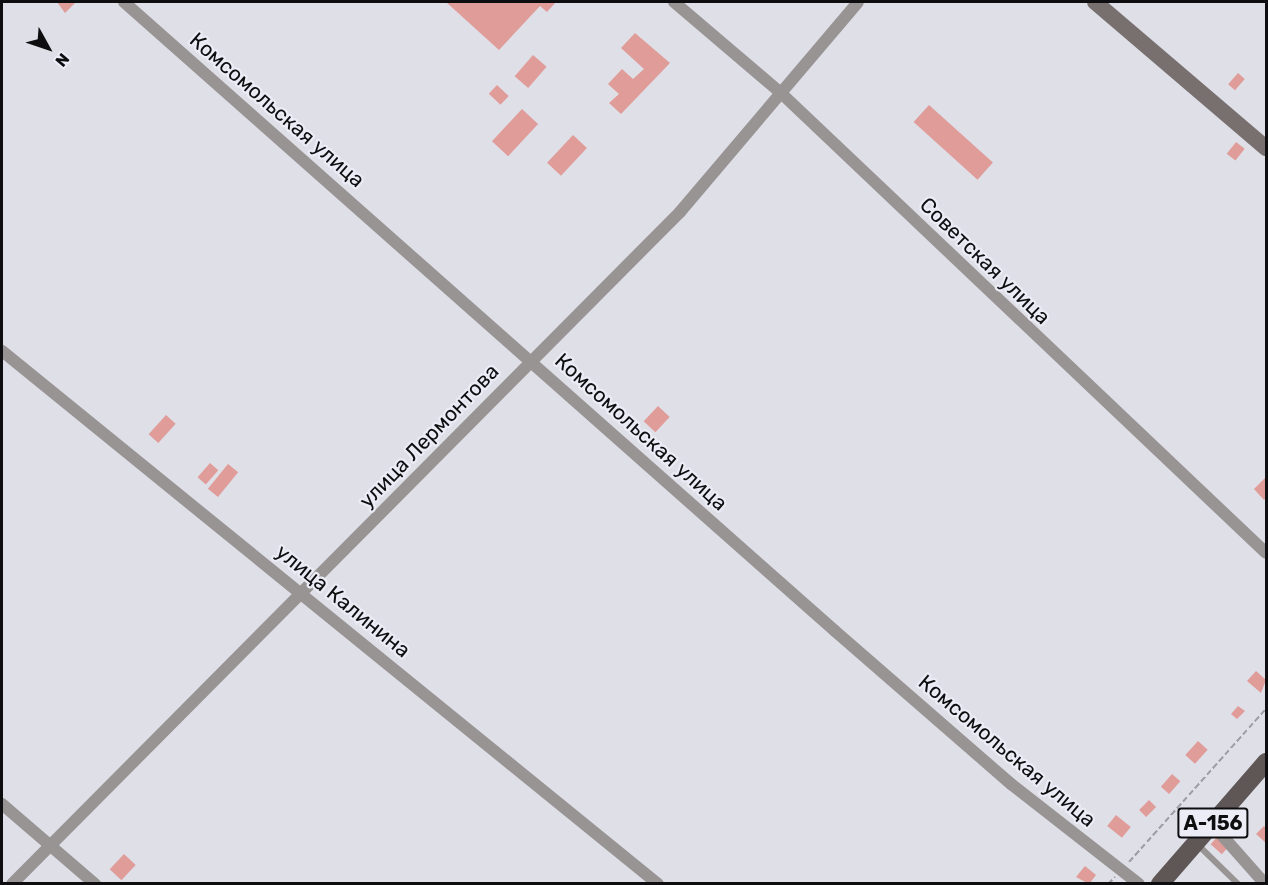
<!DOCTYPE html>
<html>
<head>
<meta charset="utf-8">
<style>
	body { margin:0 }
	#map { position:relative; width:1268px; height:885px; overflow:hidden; background:#dfdfe8; font-family:Rubik,sans-serif }
	div>[style] { position:absolute }
	[style*='--x'] { left:calc(var(--x)*1px); top:calc(var(--y)*1px); width:calc(var(--w)*1px); rotate:calc(var(--a)*1deg) }
	.building>* { inset:0; background:#e09c98; transform-origin:0 0 }
	.path>* { height:2px; margin-top:-1px; transform-origin:0; background:repeating-linear-gradient(90deg,#9d9da4 0 6px,transparent 0 9px) }
	.lane>* { height:6px; margin:-3px; padding:0 3px; transform-origin:3px; border-radius:3px; background:#999494 }
	.street>* { height:12px; margin:-6px; padding:0 6px; transform-origin:6px; border-radius:6px; background:#999494 }
	.secondary>* { height:16px; margin:-8px; padding:0 8px; transform-origin:8px; border-radius:8px; background:#77706f }
	.primary>* { height:18px; margin:-9px; padding:0 9px; transform-origin:9px; border-radius:9px; background:#5f5756 }
	span { translate:-50% -50%; white-space:nowrap; text-align:center; line-height:1.15; -webkit-text-stroke:4.5px #ececf6; paint-order:stroke }
	.shield-label span { padding:2px 4px; background:#ececf6; border:2px solid; border-radius:4px; -webkit-text-stroke-width:0 }
	.shield-label { font-size:20px; color:#0e0e11; font-weight:700 }
	.street-label { font-size:21px; color:#0e0e11 }
	.frame { position:absolute; inset:0; border:3px solid #0e0e11; pointer-events:none }
	.north { position:absolute; left:18px; top:18px; width:60px; height:60px; -webkit-text-stroke:4px #ececf6; paint-order:stroke; rotate:130deg; font-size:16px; font-weight:700; line-height:24px; text-align:center; color:#0e0e11 }
	.north::after { content:''; display:block; margin:auto; width:21px; height:27px; background:#0e0e11; clip-path:polygon(50% 0,100% 100%,50% 72%,0 100%) }
</style>
</head>
<body>
<div id="map">
	<div class="building">
		<div style="clip-path:polygon(57px 2px,76px 2px,65px 13px)"></div>
		<div style="clip-path:polygon(446px 2px,556px 2px,547px 12px,540px 6px,499px 50px)"></div>
		<div style="clip-path:polygon(635px 33px,670px 63px,621px 114px,609px 103px,619px 94px,608px 84px,622px 69px,633px 79px,644px 69px,621px 48px)"></div>
		<div style="left:533px;top:55px;width:18px;height:28px;rotate:41deg"></div>
		<div style="left:1238px;top:73px;width:9px;height:15px;rotate:41deg"></div>
		<div style="left:497px;top:85px;width:16px;height:12px;rotate:43deg"></div>
		<div style="left:929px;top:105px;width:86px;height:23px;rotate:42deg"></div>
		<div style="left:522px;top:109px;width:22px;height:44px;rotate:43deg"></div>
		<div style="left:573px;top:135px;width:19px;height:38px;rotate:43deg"></div>
		<div style="left:1236px;top:142px;width:11px;height:15px;rotate:38deg"></div>
		<div style="left:658px;top:406px;width:16px;height:21px;rotate:43deg"></div>
		<div style="left:166px;top:415px;width:13px;height:26px;rotate:42deg"></div>
		<div style="left:210px;top:463px;width:11px;height:19px;rotate:41deg"></div>
		<div style="left:228px;top:464px;width:13px;height:32px;rotate:39deg"></div>
		<div style="clip-path:polygon(1266px 477px,1266px 498px,1264px 500px,1254px 489px)"></div>
		<div style="clip-path:polygon(1256px 671px,1266px 680px,1261px 693px,1247px 681px)"></div>
		<div style="clip-path:polygon(1238px 706px,1245px 711px,1237px 719px,1231px 714px)"></div>
		<div style="left:1198px;top:741px;width:13px;height:19px;rotate:42deg"></div>
		<div style="left:1172px;top:774px;width:11px;height:17px;rotate:41deg"></div>
		<div style="left:1149px;top:800px;width:10px;height:14px;rotate:45deg"></div>
		<div style="left:1116px;top:815px;width:19px;height:14px;rotate:39deg"></div>
		<div style="clip-path:polygon(1264px 826px,1266px 828px,1266px 843px,1256px 834px)"></div>
		<div style="left:1218px;top:836px;width:15px;height:11px;rotate:42deg"></div>
		<div style="left:124px;top:854px;width:16px;height:21px;rotate:43deg"></div>
		<div style="clip-path:polygon(1085px 866px,1096px 875px,1089px 884px,1076px 877px)"></div>
	</div>
	<div class="path">
		<div style="--x:1129;--y:862;--w:205;--a:-48.2"></div>
		<div style="--x:1108;--y:884;--w:10;--a:-45"></div>
	</div>
	<div class="lane">
		<div style="--x:1196;--y:843;--w:59;--a:44.3"></div>
	</div>
	<div class="street">
		<div style="--x:124;--y:2;--w:949;--a:41.5"></div>
		<div style="--x:835;--y:631;--w:233;--a:41"></div>
		<div style="--x:1011;--y:784;--w:162;--a:38"></div>
		<div style="--x:674;--y:2;--w:140;--a:40.4"></div>
		<div style="--x:781;--y:93;--w:668;--a:43.48"></div>
		<div style="--x:2;--y:351;--w:845;--a:39.09"></div>
		<div style="--x:2;--y:804;--w:123;--a:40.7"></div>
		<div style="--x:1212;--y:824;--w:80;--a:48.5"></div>
		<div style="--x:12;--y:884;--w:948;--a:-45.17"></div>
		<div style="--x:680;--y:212;--w:275;--a:-49.7"></div>
	</div>
	<div class="secondary">
		<div style="--x:1095;--y:2;--w:225;--a:40.5"></div>
	</div>
	<div class="primary">
		<div style="--x:1160;--y:884;--w:162;--a:-49"></div>
	</div>
	<div class="shield-label">
		<span style="left:1213px;top:823px">А-156</span>
	</div>
	<div class="street-label">
		<span style="left:277px;top:110px;rotate:41deg">Комсомольская улица</span>
		<span style="left:985px;top:261px;rotate:44deg">Советская улица</span>
		<span style="left:641px;top:432px;rotate:42deg">Комсомольская улица</span>
		<span style="left:429px;top:436px;rotate:-46deg">улица Лермонтова</span>
		<span style="left:343px;top:601px;rotate:39deg">улица Калинина</span>
		<span style="left:1007px;top:751px;rotate:40deg">Комсомольская улица</span>
	</div>
	<div class="frame"></div>
	<div class="north">N</div>
</div>
</body>
</html>
